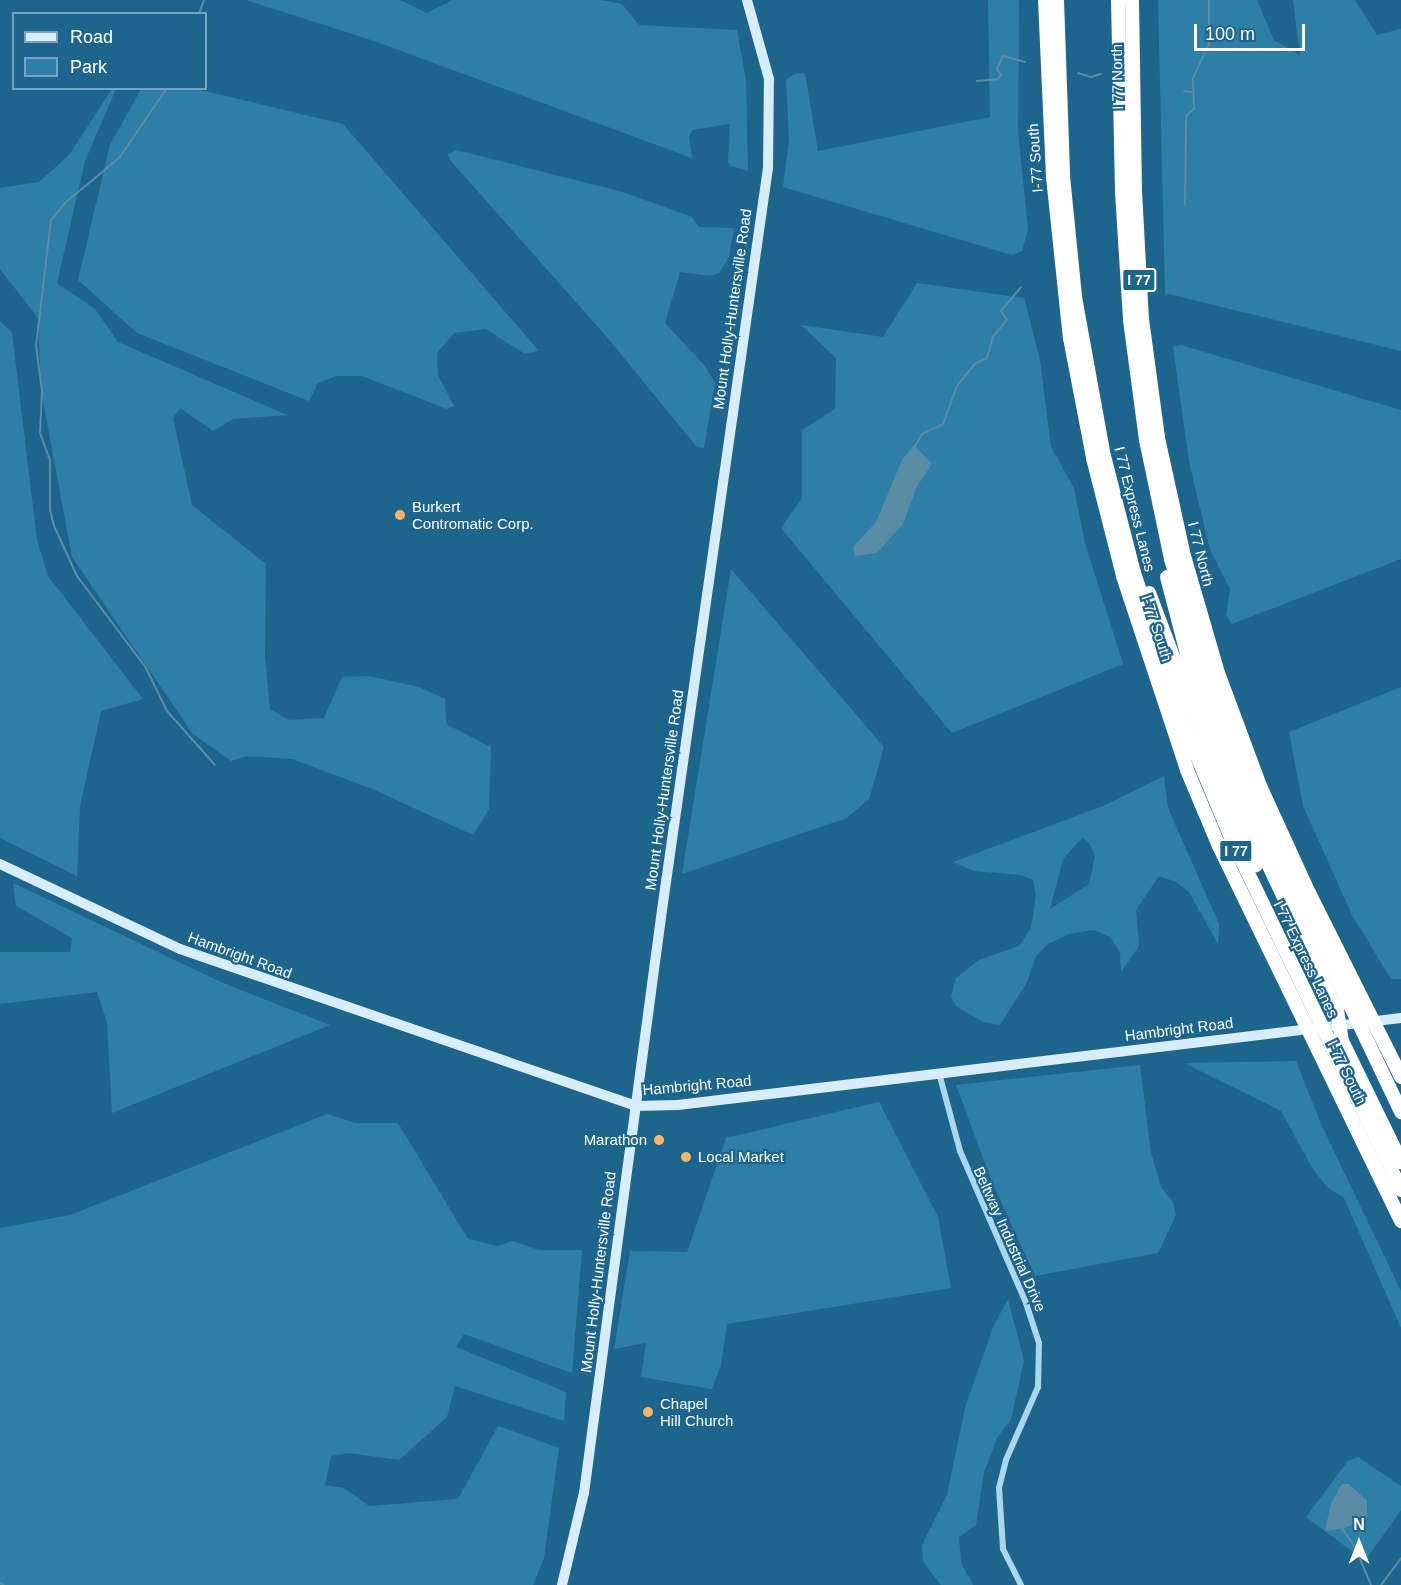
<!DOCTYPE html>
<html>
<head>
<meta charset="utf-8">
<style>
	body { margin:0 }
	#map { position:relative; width:1401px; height:1585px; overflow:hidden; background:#1e658d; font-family:Arial,sans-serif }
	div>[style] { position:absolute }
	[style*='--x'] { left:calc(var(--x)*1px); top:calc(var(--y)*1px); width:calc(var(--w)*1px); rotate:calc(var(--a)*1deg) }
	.green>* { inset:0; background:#2e7fa8 }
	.water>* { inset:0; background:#5b8ca6 }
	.stream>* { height:2px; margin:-1px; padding:0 1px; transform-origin:1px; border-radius:1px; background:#5b8ca6 }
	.street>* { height:6px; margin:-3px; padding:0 3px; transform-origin:3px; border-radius:3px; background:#abd6ec }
	.secondary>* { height:10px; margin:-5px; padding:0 5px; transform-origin:5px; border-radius:5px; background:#d7edf9 }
	.highway>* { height:14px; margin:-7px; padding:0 7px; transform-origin:7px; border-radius:7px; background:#fff }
	.dots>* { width:16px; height:16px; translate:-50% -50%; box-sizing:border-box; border:3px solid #1e658d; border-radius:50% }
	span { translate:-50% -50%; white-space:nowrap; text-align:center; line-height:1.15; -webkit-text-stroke:4.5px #1e658d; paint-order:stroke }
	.shield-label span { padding:2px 4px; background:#1e658d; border:2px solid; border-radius:4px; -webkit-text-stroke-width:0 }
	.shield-label { font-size:14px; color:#fff; font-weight:700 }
	.street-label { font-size:15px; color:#fff }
	.poi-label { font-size:15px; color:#fff }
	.left { translate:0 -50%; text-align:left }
	.right { translate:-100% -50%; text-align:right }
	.legend { position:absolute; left:12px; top:12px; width:195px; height:78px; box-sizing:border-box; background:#1e658d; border:2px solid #78a3bb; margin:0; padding:8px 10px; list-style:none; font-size:18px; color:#fff }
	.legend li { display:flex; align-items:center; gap:12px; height:30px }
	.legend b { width:30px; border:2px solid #78a3bb }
	.north { position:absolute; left:1329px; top:1513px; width:60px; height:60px; -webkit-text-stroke:4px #1e658d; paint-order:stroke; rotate:0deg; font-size:16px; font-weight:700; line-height:24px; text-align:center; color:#fff }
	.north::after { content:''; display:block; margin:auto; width:21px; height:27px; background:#fff; clip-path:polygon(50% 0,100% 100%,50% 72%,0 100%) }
	.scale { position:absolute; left:1194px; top:24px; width:111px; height:27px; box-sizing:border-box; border:3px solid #fff; border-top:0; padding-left:8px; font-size:18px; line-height:21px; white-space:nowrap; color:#fff; -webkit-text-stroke:4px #1e658d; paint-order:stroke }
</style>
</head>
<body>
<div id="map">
	<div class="green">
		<div style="clip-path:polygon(246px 0,400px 0,427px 13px,453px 0,600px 0,622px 4px,639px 25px,737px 30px,746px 80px,748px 171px,731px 166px,728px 162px,730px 124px,693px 130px,689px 136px,692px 158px,374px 41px)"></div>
		<div style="clip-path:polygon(988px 0,1019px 0,1018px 131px,1028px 229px,1022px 251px,1012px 255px,783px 187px,789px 140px,786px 80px,794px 74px,805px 73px,818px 151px,990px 117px)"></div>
		<div style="clip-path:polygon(1158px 0,1257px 0,1274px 40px,1300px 55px,1293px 0,1355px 0,1377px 35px,1401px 29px,1401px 351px,1165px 293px)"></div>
		<div style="clip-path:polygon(112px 89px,116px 89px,85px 161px,57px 283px,95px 309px,118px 342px,287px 415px,233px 419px,213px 431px,180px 408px,173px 418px,192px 505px,266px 564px,265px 657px,270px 709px,288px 720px,324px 718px,342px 677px,369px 676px,419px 687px,445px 699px,446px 724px,491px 747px,489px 809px,473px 835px,370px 788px,292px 759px,246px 756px,231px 761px,193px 734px,72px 557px,41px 390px,38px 318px,0 269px,0 188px,39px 182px,69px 155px)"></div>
		<div style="clip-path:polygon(141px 89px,197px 89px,343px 124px,539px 351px,525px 354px,486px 329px,454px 333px,437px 353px,438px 375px,454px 406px,447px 409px,362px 376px,336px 376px,318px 383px,309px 401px,137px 333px,78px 280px,110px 145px)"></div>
		<div style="clip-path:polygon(456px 150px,623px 192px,692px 217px,699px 227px,734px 228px,729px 257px,719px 273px,710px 276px,680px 272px,665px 323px,705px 366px,715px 383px,704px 448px,696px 446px,606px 336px,450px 160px,448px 154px)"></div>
		<div style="clip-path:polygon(917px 283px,1024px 298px,1040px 360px,1051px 447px,1074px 488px,1085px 543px,1123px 664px,952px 733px,781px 528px,802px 498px,802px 430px,835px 409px,836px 358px,801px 325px,883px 337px)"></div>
		<div style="clip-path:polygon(0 321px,12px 333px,37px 540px,48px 576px,143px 699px,101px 711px,80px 806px,77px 876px,0 838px)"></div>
		<div style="clip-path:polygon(1181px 345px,1401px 410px,1401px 559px,1232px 624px,1226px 615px,1230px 589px,1210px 550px,1189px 462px,1173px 347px)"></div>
		<div style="clip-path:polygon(731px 569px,884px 747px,869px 799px,847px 818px,682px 874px)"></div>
		<div style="clip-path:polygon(1401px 687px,1401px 979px,1391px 979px,1352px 915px,1303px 806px,1289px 732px)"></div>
		<div style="clip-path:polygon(evenodd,1164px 776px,1168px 808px,1219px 924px,1218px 944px,1189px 892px,1176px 882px,1159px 876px,1136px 910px,1139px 946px,1121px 972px,1120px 952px,1110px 937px,1094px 930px,1069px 934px,1048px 944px,1036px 956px,1027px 982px,1000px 1025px,983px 1022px,956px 1006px,951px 996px,956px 978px,979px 960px,1019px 946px,1031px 928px,1036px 895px,1033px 880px,1021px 875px,974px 871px,953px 862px,1103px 806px,1164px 776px,1083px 837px,1090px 844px,1095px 856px,1089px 884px,1050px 909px,1063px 859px,1083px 837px)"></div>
		<div style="clip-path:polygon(13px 883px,223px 983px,330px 1025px,112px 1113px,107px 1022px,97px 992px,0 1004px,0 952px,70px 952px,72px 938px,16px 906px)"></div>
		<div style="clip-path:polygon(1296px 1061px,1321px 1124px,1401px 1291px,1401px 1328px,1344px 1198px,1327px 1187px,1313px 1169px,1281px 1111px,1184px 1063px)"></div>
		<div style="clip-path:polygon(1140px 1065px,1151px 1153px,1161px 1187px,1173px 1202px,1176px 1215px,1158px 1253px,1035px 1276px,992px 1182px,956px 1085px)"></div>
		<div style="clip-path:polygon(879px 1102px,938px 1217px,951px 1288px,727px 1324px,721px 1365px,712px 1389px,641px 1377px,646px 1343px,614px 1349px,630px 1251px,687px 1252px,726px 1138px)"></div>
		<div style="clip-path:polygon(327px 1114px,355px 1123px,398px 1123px,468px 1239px,498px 1246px,512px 1241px,539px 1250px,582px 1250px,572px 1373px,464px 1334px,456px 1347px,566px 1392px,564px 1421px,455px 1386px,447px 1417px,399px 1460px,349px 1453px,331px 1456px,325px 1485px,344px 1488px,369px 1506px,458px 1499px,498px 1426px,559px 1448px,544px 1558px,533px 1585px,0 1585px,0 1228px,70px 1215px)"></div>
		<div style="clip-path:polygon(1008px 1299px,1024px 1361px,1011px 1419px,997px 1438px,984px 1472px,976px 1525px,959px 1537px,961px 1563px,973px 1585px,941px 1585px,923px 1562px,922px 1545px,947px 1495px,965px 1408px,993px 1327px)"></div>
		<div style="clip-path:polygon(1358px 1457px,1401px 1486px,1401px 1510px,1365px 1561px,1306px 1517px,1348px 1461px)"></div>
	</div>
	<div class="water">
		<div style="clip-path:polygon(914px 445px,932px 464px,917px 486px,903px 524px,877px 553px,855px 556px,853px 547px,876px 522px,902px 460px)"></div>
		<div style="clip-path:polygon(1342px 1484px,1349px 1484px,1367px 1501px,1367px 1517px,1345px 1528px,1325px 1531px,1331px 1503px)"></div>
	</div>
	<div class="stream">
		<div style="--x:199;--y:14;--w:15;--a:-70"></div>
		<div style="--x:1078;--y:73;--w:14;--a:17"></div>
		<div style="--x:1091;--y:77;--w:10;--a:-17"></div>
		<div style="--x:977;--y:81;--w:21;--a:-5"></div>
		<div style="--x:998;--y:79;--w:5;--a:-53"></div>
		<div style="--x:1001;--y:75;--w:7;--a:-124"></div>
		<div style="--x:997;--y:69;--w:14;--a:-65"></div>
		<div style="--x:1003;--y:56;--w:23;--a:15"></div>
		<div style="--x:167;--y:88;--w:85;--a:124.4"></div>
		<div style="--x:119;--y:158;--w:70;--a:140.2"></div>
		<div style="--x:65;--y:203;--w:22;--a:129"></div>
		<div style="--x:51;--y:220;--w:127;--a:96.8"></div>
		<div style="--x:36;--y:346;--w:45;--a:82.4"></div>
		<div style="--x:42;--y:391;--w:42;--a:92.7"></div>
		<div style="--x:40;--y:433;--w:30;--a:70"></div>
		<div style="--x:50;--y:461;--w:49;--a:90"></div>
		<div style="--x:50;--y:510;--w:16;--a:76"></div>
		<div style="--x:54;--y:526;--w:55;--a:65.3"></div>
		<div style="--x:77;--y:576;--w:115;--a:53.1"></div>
		<div style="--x:146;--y:668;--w:48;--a:64"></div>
		<div style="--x:167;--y:711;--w:72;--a:48.4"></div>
		<div style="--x:1184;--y:91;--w:8;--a:7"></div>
		<div style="--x:1185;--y:204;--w:88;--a:-89.3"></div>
		<div style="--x:1186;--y:116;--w:11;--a:-41"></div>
		<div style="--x:1194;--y:109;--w:31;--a:-92"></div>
		<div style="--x:1193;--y:78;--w:38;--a:-65"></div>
		<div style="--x:1209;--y:43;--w:43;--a:-90"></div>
		<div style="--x:914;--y:448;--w:16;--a:-60"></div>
		<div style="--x:922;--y:434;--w:23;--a:-25"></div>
		<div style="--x:943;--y:424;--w:40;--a:-69.8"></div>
		<div style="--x:957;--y:386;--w:28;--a:-51"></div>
		<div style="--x:975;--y:364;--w:13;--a:-27"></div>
		<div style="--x:987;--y:358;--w:22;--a:-74"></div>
		<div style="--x:993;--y:337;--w:22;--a:-51"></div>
		<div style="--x:1007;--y:320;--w:11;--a:-124"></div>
		<div style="--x:1001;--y:311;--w:31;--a:-50"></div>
		<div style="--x:1342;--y:1528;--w:23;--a:56"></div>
		<div style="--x:1355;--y:1547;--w:41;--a:67.2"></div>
		<div style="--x:0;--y:1583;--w:4;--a:27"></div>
		<div style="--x:1381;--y:1585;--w:34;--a:-53"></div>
	</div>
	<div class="street">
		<div style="--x:939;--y:1073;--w:81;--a:74.9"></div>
		<div style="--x:960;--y:1151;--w:166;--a:66.5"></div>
		<div style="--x:1026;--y:1303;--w:42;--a:72"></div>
		<div style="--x:1039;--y:1343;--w:44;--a:91.3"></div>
		<div style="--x:1038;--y:1387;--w:80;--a:113.7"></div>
		<div style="--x:1006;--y:1460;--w:29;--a:104"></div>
		<div style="--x:999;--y:1488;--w:61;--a:86.2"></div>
		<div style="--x:1003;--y:1549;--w:40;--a:63.4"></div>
	</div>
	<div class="secondary">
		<div style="--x:0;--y:864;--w:199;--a:25.3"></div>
		<div style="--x:180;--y:949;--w:481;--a:19"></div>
		<div style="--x:635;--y:1106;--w:43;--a:-1.3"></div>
		<div style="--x:678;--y:1105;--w:728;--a:-6.86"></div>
		<div style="--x:562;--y:1585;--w:95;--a:-76.6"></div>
		<div style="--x:584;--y:1493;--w:588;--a:-82.38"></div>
		<div style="--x:662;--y:910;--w:750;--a:-81.87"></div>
		<div style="--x:768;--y:168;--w:89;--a:-89.4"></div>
		<div style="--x:769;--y:79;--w:82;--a:-105.6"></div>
	</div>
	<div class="highway">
		<div style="--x:1045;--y:0;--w:177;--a:87.4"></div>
		<div style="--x:1053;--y:177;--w:162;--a:84"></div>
		<div style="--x:1070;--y:338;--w:122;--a:79.1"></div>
		<div style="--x:1093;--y:458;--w:122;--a:75.7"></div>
		<div style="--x:1123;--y:576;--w:204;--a:71.7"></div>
		<div style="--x:1187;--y:770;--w:82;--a:67.2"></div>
		<div style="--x:1219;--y:846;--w:417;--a:64.1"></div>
		<div style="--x:1057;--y:0;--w:176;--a:88"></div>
		<div style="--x:1063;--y:176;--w:122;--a:84.3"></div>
		<div style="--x:1075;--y:297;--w:162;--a:79.7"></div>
		<div style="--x:1104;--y:456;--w:121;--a:75.6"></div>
		<div style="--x:1134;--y:573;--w:162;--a:71.7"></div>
		<div style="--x:1185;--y:727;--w:122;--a:67.4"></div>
		<div style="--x:1232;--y:840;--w:389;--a:64.2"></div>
		<div style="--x:1118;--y:0;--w:192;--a:88.8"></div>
		<div style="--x:1122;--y:192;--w:128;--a:86.4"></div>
		<div style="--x:1130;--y:320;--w:121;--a:82.4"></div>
		<div style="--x:1146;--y:440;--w:122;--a:78.1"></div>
		<div style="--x:1171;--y:559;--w:123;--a:73.5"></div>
		<div style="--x:1206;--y:677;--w:121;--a:69.8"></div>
		<div style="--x:1248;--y:791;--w:356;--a:64.5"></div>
		<div style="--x:1132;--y:0;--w:191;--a:89.1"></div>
		<div style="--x:1135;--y:191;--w:128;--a:86.9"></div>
		<div style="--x:1142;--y:319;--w:120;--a:82.3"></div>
		<div style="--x:1158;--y:438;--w:121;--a:77.6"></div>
		<div style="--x:1184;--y:556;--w:122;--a:73.8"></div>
		<div style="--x:1218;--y:673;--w:121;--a:69.6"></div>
		<div style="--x:1260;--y:786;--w:118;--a:65.4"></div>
		<div style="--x:1309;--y:893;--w:206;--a:63.4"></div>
		<div style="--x:1167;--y:577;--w:107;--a:75.4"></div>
		<div style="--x:1194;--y:681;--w:122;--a:69.9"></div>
		<div style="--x:1236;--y:796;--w:237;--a:64.7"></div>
		<div style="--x:1337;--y:1010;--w:31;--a:81"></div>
		<div style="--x:1342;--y:1041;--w:135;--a:64"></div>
		<div style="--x:1149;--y:593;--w:178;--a:69.3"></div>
		<div style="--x:1212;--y:760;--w:114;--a:67.3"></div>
	</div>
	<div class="dots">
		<div style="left:400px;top:515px;background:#fbb36a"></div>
		<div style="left:659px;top:1140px;background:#fbb36a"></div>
		<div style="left:686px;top:1157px;background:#fbb36a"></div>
		<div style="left:648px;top:1412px;background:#fbb36a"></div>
	</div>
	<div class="shield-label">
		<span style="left:1139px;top:280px">I 77</span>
		<span style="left:1236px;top:851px">I 77</span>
	</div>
	<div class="street-label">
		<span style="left:1117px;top:77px;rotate:-91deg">I 77 North</span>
		<span style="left:1035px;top:158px;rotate:-94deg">I-77 South</span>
		<span style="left:732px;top:309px;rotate:-82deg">Mount Holly-Huntersville Road</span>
		<span style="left:1135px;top:509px;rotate:76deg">I 77 Express Lanes</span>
		<span style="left:1201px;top:554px;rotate:76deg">I 77 North</span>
		<span style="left:1157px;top:628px;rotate:72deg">I-77 South</span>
		<span style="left:664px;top:790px;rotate:-82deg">Mount Holly-Huntersville Road</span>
		<span style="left:240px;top:955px;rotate:20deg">Hambright Road</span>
		<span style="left:1306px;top:959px;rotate:64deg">I 77 Express Lanes</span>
		<span style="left:1179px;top:1029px;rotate:-7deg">Hambright Road</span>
		<span style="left:1347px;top:1072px;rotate:64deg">I-77 South</span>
		<span style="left:697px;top:1085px;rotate:-5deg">Hambright Road</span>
		<span style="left:1010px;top:1239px;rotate:66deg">Beltway Industrial Drive</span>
		<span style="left:598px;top:1272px;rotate:-83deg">Mount Holly-Huntersville Road</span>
	</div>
	<div class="poi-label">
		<span class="left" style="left:412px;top:515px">Burkert<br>Contromatic Corp.</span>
		<span class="right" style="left:647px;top:1140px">Marathon</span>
		<span class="left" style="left:698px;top:1157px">Local Market</span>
		<span class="left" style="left:660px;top:1412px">Chapel<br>Hill Church</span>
	</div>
	<ul class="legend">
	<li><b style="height:8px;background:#d7edf9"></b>Road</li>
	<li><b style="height:16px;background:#2e7fa8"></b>Park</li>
	</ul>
	<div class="north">N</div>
	<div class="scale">100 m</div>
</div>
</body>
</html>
